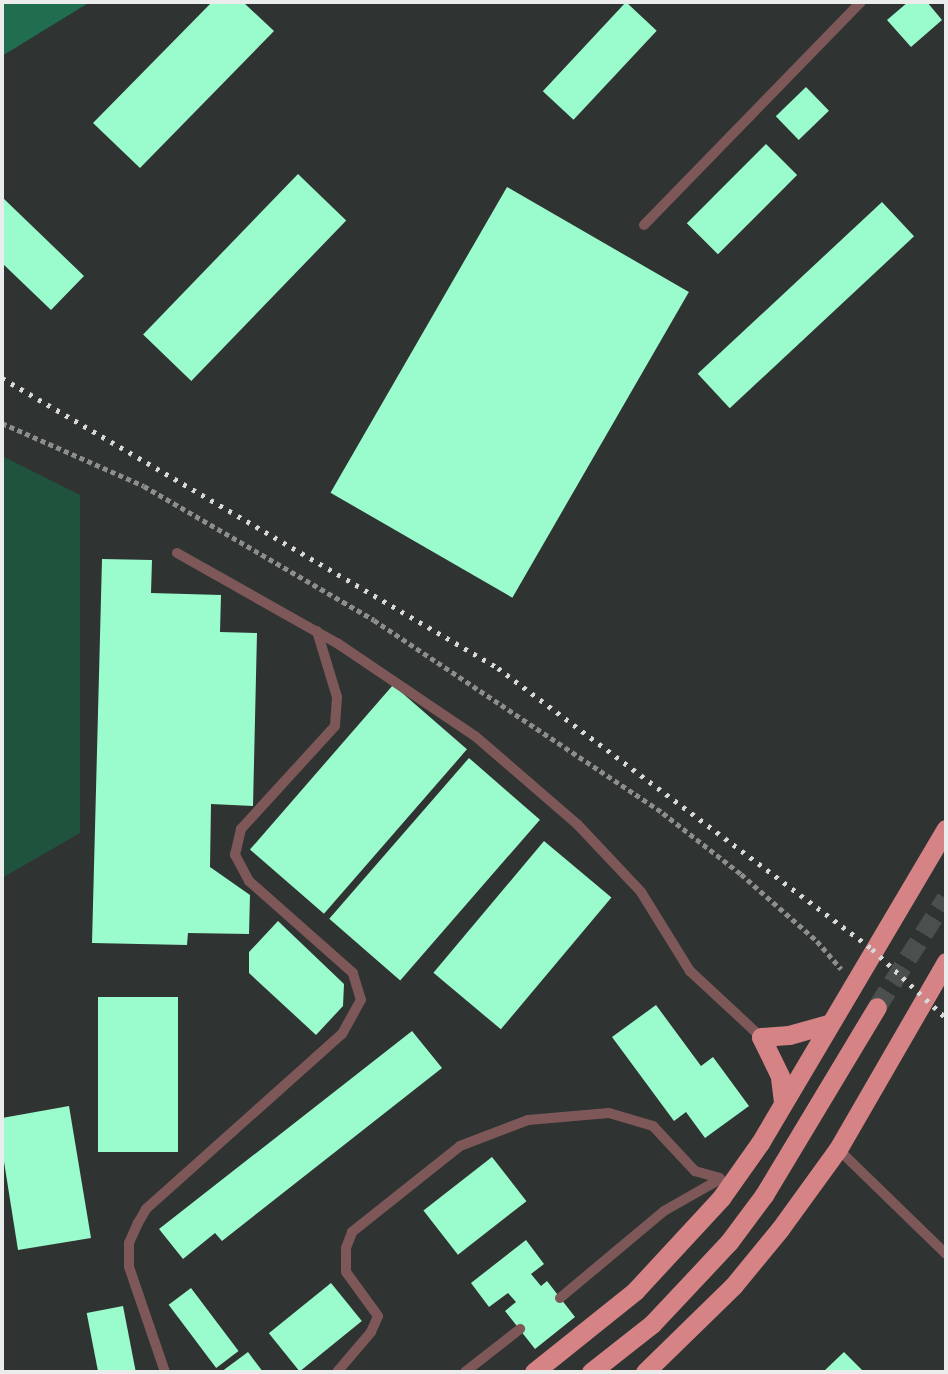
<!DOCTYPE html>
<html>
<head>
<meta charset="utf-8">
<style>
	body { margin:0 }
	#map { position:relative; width:948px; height:1374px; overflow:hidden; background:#2f3331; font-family:"Nunito Sans",sans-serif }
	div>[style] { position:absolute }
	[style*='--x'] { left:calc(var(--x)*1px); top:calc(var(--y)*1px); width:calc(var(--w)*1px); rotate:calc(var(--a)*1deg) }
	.green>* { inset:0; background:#20533d }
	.forest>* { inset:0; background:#206d4f }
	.building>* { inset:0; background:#9afbcd; transform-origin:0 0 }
	.trunk-tunnel>* { height:19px; margin-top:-9.5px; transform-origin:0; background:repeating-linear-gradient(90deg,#4b4f4d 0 19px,transparent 0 29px) }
	.path>* { height:4.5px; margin-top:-2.25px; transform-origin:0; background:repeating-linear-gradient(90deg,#8b8e8d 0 5px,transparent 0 8.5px) }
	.service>* { height:10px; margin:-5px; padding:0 5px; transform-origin:5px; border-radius:5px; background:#7e5859 }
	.trunk>* { height:19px; margin:-9.5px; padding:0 9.5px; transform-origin:9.5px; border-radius:9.5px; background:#d68386 }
	.rail>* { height:5px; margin-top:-2.5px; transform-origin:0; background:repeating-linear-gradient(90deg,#d6d9d8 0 3.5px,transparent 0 10.5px) }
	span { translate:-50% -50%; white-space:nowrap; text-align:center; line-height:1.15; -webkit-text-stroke:7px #2f3331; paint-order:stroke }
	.frame { position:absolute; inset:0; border:4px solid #eaedec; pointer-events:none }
</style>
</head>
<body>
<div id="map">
	<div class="green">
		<div style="clip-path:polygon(2px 456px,80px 495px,80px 833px,2px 878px)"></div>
	</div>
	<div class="forest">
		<div style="clip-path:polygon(2px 2px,90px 2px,2px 56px)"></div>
	</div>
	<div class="building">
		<div style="clip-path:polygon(212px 2px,243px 2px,274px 31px,140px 168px,93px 123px)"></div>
		<div style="left:626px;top:2px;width:42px;height:122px;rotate:43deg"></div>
		<div style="clip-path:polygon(908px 2px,927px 2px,942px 20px,911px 47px,887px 20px)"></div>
		<div style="left:806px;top:87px;width:33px;height:42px;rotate:46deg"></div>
		<div style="left:766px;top:144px;width:44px;height:112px;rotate:45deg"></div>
		<div style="left:298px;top:174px;width:67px;height:223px;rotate:44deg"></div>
		<div style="left:507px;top:187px;width:210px;height:353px;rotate:30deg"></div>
		<div style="clip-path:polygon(2px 197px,84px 276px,51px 310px,2px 263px)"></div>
		<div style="left:882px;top:202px;width:47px;height:252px;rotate:47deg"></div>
		<div style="clip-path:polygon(102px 559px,152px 560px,151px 593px,221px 595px,220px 632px,257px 633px,253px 806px,211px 804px,210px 867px,250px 895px,249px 934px,188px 933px,187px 945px,92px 943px)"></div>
		<div style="left:393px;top:685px;width:98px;height:218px;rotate:41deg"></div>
		<div style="left:469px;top:758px;width:94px;height:213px;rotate:41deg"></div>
		<div style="left:544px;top:841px;width:88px;height:172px;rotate:40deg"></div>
		<div style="clip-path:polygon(278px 921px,344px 984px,343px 1006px,316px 1035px,249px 973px,249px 952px)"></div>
		<div style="left:178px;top:997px;width:155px;height:80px;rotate:90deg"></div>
		<div style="clip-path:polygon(656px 1005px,701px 1066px,713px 1057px,749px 1106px,705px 1138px,686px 1112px,674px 1121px,612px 1037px)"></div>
		<div style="clip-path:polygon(412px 1031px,442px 1068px,222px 1241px,215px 1233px,183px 1259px,159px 1229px)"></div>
		<div style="clip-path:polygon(69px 1106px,91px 1238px,18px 1250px,2px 1149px,2px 1118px)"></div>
		<div style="left:492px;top:1157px;width:56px;height:87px;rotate:52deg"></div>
		<div style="clip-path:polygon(526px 1240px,544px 1264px,531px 1274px,541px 1286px,547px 1281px,575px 1317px,535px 1349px,505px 1311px,516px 1302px,508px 1293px,489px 1307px,471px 1283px)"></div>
		<div style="left:331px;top:1283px;width:49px;height:80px;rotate:51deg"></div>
		<div style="left:191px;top:1288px;width:79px;height:28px;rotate:53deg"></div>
		<div style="left:123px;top:1306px;width:67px;height:37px;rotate:79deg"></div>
		<div style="clip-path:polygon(248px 1352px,263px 1372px,221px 1372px)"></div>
		<div style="clip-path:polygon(844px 1352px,864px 1372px,823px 1372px)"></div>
	</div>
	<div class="trunk-tunnel">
		<div style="--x:877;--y:1007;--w:129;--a:-57.7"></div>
	</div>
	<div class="path">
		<div style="--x:2;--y:423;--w:155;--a:23.9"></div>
		<div style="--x:144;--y:486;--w:266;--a:30.2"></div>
		<div style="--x:374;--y:620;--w:348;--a:33.7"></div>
		<div style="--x:663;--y:813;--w:99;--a:38"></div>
		<div style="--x:741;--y:874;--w:101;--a:41.4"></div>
		<div style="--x:817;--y:941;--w:37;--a:49"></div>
	</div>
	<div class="service">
		<div style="--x:644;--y:225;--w:311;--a:-45.8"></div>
		<div style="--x:177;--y:553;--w:184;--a:29.4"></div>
		<div style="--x:337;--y:643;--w:166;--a:34"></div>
		<div style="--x:475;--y:736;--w:135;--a:40.8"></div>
		<div style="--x:577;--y:824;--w:93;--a:46.7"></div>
		<div style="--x:641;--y:892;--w:93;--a:58.2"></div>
		<div style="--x:690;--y:971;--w:97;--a:42.9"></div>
		<div style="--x:838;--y:1149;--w:151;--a:44.2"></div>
		<div style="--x:560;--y:1298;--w:136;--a:-39.9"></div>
		<div style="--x:664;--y:1211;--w:64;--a:-29.7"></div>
		<div style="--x:165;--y:1372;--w:111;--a:-108.9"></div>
		<div style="--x:129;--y:1267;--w:24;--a:-90"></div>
		<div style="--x:129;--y:1243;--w:22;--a:-66"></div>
		<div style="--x:138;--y:1223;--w:16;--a:-60"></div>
		<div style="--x:146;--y:1209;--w:263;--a:-41.8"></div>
		<div style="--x:342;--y:1034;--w:39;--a:-61"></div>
		<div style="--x:361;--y:1000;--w:28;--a:-107"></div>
		<div style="--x:353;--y:973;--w:139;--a:-138.5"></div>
		<div style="--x:249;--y:881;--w:30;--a:-118"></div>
		<div style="--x:235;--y:855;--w:27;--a:-77"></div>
		<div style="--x:241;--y:829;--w:139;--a:-47.6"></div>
		<div style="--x:335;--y:726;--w:29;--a:-86"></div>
		<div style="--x:337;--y:697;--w:69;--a:-106.9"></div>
		<div style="--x:337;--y:1372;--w:52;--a:-49.6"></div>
		<div style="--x:371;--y:1332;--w:17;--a:-66"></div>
		<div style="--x:378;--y:1316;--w:54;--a:-126"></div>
		<div style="--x:346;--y:1272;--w:24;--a:-90"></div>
		<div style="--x:346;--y:1248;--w:17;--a:-69"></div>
		<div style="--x:352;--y:1232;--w:138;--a:-38.5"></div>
		<div style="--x:460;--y:1146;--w:73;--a:-20.9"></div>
		<div style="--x:528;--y:1120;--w:81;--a:-4.9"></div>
		<div style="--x:609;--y:1113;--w:46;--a:16.5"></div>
		<div style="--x:653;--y:1126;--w:62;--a:47"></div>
		<div style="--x:695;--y:1171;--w:26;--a:16"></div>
		<div style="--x:465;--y:1372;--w:70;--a:-38"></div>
	</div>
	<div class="trunk">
		<div style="--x:783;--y:1102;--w:26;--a:-97"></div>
		<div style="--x:780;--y:1076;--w:43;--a:-116"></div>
		<div style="--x:761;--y:1037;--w:28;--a:-4"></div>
		<div style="--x:789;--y:1035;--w:41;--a:-15.8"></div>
		<div style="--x:534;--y:1372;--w:129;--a:-38.7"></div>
		<div style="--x:635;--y:1291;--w:127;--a:-47.2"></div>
		<div style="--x:721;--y:1198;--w:67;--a:-54.7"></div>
		<div style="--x:760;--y:1143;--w:365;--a:-59.4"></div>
		<div style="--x:591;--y:1372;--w:78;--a:-38.2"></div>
		<div style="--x:652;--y:1324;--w:112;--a:-46.8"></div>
		<div style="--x:729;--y:1242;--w:59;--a:-53.3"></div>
		<div style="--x:764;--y:1195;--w:219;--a:-59"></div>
		<div style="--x:645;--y:1372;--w:124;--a:-44.3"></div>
		<div style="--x:734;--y:1285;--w:72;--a:-50.6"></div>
		<div style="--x:780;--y:1229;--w:99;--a:-54.1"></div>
		<div style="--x:838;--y:1149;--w:216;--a:-60"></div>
	</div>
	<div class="rail">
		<div style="--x:2;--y:378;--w:575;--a:30.31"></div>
		<div style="--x:498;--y:668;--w:468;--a:36.9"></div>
		<div style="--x:872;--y:949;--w:101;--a:43"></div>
	</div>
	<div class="frame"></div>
</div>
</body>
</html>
